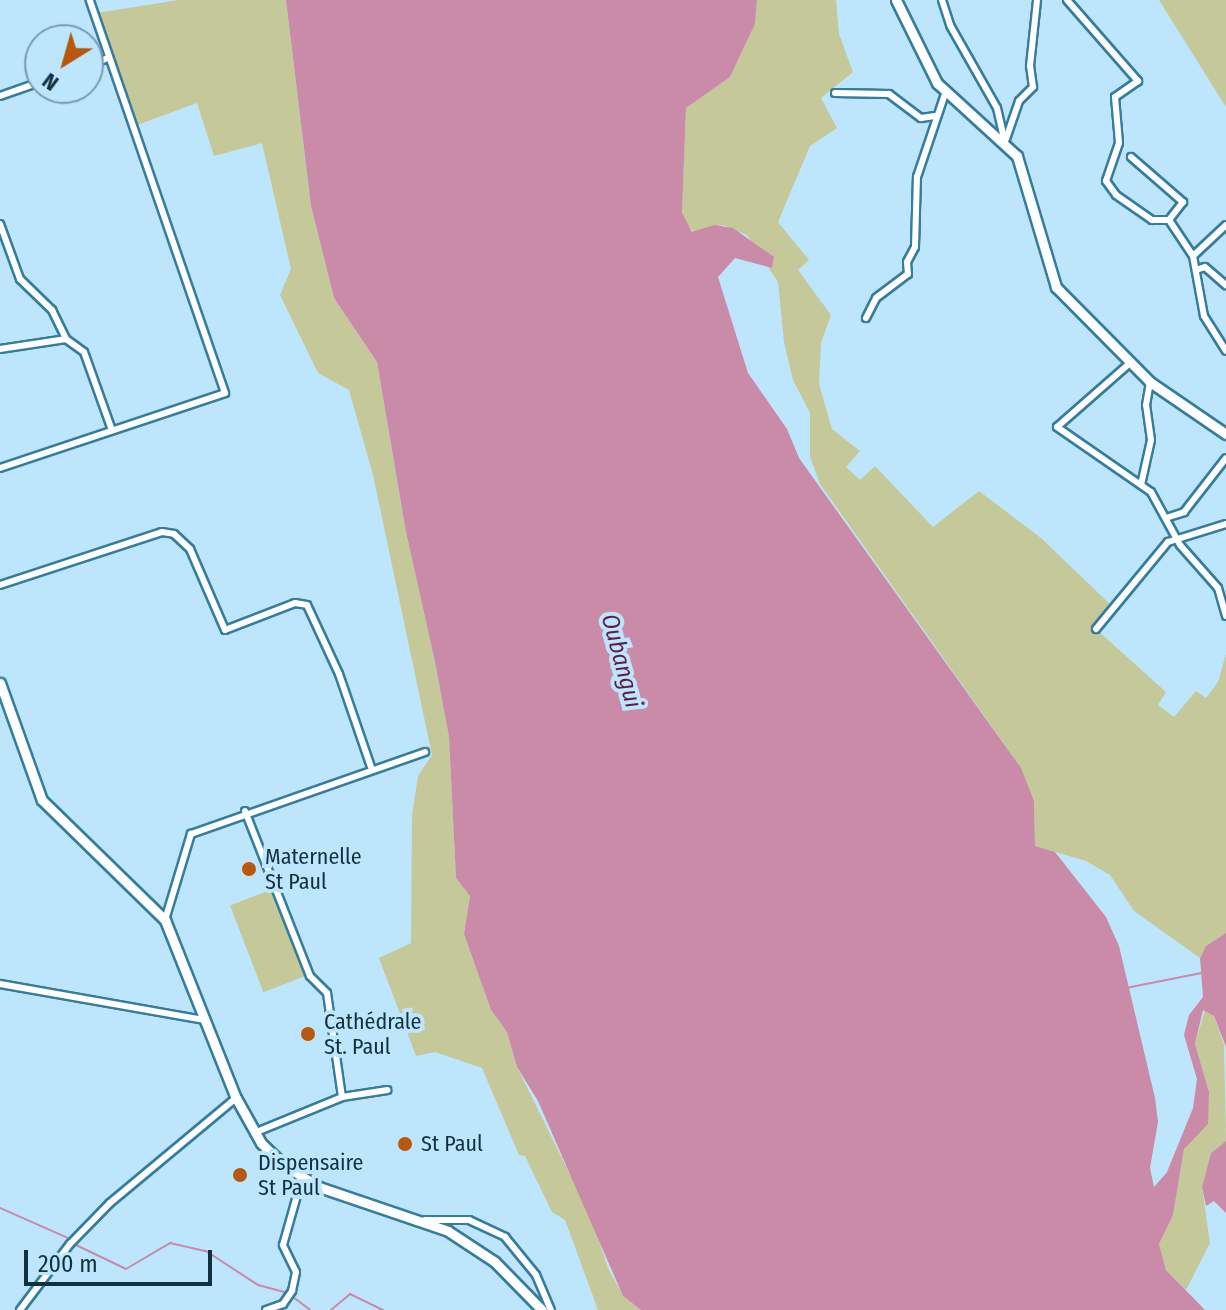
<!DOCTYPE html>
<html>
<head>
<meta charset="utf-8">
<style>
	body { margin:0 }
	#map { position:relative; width:1226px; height:1310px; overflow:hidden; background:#bde6fc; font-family:"Fira Sans Condensed",sans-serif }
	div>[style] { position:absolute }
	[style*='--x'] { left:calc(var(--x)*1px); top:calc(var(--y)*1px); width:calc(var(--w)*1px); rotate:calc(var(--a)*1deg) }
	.green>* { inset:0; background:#c5c899; transform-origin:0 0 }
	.water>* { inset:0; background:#c98ba7 }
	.stream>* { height:2px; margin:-1px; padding:0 1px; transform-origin:1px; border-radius:1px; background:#c98ba7 }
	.roads { filter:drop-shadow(2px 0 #357d9d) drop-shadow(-2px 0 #357d9d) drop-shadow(0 2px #357d9d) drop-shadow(0 -2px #357d9d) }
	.street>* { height:6px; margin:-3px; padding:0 3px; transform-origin:3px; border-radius:3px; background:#fff }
	.secondary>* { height:9px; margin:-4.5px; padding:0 4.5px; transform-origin:4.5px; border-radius:4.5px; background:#fff }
	.dots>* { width:22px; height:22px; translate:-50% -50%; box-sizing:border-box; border:4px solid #bde6fc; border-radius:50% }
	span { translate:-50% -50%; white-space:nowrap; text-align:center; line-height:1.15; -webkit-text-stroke:8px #bde6fc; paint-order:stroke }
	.poi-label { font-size:22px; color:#12303d }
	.left { translate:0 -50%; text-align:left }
	.water-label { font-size:24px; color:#641b43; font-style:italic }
	.north { position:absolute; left:24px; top:24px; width:80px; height:80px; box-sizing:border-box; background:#bde6fc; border:2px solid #799db0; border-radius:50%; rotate:217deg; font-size:22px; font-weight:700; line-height:32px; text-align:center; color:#12303d }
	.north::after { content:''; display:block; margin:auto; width:28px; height:36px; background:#b7580d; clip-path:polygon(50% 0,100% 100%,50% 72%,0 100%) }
	.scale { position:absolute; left:24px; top:1250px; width:188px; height:36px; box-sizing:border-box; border:4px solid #12303d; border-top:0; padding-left:10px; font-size:24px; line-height:28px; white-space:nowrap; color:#12303d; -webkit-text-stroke:6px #bde6fc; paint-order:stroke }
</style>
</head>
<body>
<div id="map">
	<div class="green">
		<div style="clip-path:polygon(179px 0,286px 0,311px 206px,334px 298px,377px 362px,406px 532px,435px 662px,449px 737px,456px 878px,470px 896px,464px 934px,491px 1010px,507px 1032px,517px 1067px,591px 1217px,608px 1268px,623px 1296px,641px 1310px,598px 1310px,565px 1220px,552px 1212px,525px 1156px,519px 1155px,482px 1068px,435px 1052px,416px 1056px,379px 958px,411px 943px,412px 815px,418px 776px,432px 755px,373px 475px,349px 390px,318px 373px,280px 295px,291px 269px,262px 143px,214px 156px,197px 103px,129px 128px,90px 14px)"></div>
		<div style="clip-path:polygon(757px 0,836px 0,839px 34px,853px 72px,821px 98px,837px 128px,810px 146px,778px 222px,809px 260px,798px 270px,831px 315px,821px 343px,819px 384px,832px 429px,860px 451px,846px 467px,860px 480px,875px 466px,933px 527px,979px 491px,1041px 538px,1115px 609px,1096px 629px,1166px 692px,1158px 705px,1174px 717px,1196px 691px,1206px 698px,1218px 682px,1226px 654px,1226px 933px,1206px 946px,1200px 958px,1134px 911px,1110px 875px,1086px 861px,1035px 846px,1034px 801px,1012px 755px,820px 484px,810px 457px,810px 413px,793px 380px,784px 342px,778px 282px,747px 235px,723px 225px,696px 234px,687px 225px,682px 213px,686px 108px,730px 77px,755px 24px)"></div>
		<div style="clip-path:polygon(1159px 0,1226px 0,1226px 107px)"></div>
		<div style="left:273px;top:889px;width:93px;height:46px;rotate:69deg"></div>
		<div style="clip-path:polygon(1205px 1010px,1214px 1016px,1224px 1045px,1226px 1141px,1211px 1153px,1202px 1187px,1210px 1243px,1186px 1290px,1166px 1270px,1159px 1244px,1173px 1215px,1184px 1149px,1194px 1135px,1209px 1092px,1195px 1044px)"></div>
	</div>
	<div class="water">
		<div style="clip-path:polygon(286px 0,757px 0,755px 24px,730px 77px,686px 108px,682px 213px,692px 232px,714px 225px,733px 228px,774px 257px,772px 268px,735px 258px,718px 277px,748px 373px,787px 429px,799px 458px,1021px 768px,1034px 801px,1035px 846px,1055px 852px,1106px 917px,1119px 946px,1155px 1098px,1158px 1122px,1150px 1168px,1154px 1187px,1167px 1172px,1193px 1108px,1197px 1079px,1184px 1035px,1189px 1015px,1203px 997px,1200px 958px,1206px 946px,1226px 933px,1226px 1047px,1214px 1016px,1203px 1010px,1195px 1044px,1209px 1092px,1208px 1124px,1184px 1149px,1173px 1215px,1159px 1244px,1166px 1270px,1205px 1310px,641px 1310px,623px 1296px,538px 1101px,517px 1067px,507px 1032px,491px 1010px,464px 934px,470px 896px,456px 878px,449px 737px,435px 662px,406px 532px,377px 362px,334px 298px,311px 206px)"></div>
		<div style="clip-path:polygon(1226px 1141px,1226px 1213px,1214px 1201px,1206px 1206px,1202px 1187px,1211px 1153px)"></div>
	</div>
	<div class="stream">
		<div style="--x:1126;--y:988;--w:77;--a:-11.2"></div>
		<div style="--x:0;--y:1208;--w:74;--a:23.8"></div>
		<div style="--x:76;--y:1245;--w:55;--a:25.6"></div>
		<div style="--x:126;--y:1269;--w:51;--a:-30.6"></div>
		<div style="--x:170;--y:1243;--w:37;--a:13"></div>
		<div style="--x:206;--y:1251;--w:62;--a:33.2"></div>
		<div style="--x:258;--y:1285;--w:31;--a:15"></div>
		<div style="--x:293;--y:1297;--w:21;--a:37"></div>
		<div style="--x:331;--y:1310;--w:25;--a:-40"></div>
		<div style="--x:350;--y:1294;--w:37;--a:26"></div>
	</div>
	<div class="roads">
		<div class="street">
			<div style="--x:942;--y:0;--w:28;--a:72"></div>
			<div style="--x:951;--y:27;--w:93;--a:60.4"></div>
			<div style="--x:997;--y:108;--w:35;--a:77"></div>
			<div style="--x:1067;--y:0;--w:108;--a:48.8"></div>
			<div style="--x:1138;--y:81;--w:28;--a:145"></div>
			<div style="--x:1115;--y:97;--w:46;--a:85"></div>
			<div style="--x:1119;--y:143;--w:40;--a:108.9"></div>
			<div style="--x:1106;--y:181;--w:17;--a:54"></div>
			<div style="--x:1116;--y:195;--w:44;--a:34.8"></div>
			<div style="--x:1152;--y:220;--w:17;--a:0"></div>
			<div style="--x:88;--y:66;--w:22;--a:-22"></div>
			<div style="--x:835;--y:93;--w:54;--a:1.1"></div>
			<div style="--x:889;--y:94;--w:40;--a:37"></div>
			<div style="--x:921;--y:118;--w:14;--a:-8"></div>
			<div style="--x:0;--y:96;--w:42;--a:-19.3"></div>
			<div style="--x:1006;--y:139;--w:40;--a:-71.1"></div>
			<div style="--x:1019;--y:101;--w:20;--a:-45"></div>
			<div style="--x:1033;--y:87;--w:21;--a:-98"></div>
			<div style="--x:1030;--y:66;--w:66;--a:-83.9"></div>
			<div style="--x:1131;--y:157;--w:69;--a:40.9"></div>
			<div style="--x:1183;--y:202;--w:23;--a:128"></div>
			<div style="--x:1169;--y:220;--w:43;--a:56.3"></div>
			<div style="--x:1193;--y:256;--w:61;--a:79.6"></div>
			<div style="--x:1204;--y:316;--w:41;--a:57.8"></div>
			<div style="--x:0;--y:224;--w:59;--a:70"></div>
			<div style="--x:20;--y:279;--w:45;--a:44.1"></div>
			<div style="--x:52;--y:310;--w:32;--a:64"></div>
			<div style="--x:66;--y:339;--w:22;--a:36"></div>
			<div style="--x:84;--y:352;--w:83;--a:70.3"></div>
			<div style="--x:1193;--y:256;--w:45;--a:-43.2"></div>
			<div style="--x:1196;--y:270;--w:9;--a:-18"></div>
			<div style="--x:1205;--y:267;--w:28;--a:41"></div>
			<div style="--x:866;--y:318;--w:22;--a:-63"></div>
			<div style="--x:876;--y:298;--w:40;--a:-37"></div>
			<div style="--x:908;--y:274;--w:12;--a:-95"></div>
			<div style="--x:907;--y:262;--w:17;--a:-62"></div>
			<div style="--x:915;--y:247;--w:70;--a:-88.4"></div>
			<div style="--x:917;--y:177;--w:88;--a:-71.4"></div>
			<div style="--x:0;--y:349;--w:67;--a:-8.6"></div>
			<div style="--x:1130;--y:363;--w:97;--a:138.8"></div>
			<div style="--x:1057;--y:427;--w:114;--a:34.7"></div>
			<div style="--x:1151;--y:492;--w:60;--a:61.3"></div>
			<div style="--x:1180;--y:545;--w:57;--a:48.5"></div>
			<div style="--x:1218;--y:588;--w:29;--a:74"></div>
			<div style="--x:0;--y:468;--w:237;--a:-18.4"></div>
			<div style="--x:225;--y:393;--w:416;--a:-109"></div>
			<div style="--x:1141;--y:485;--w:46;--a:-77.5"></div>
			<div style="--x:1151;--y:440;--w:35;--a:-98"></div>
			<div style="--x:1146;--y:405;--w:23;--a:-80"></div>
			<div style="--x:1169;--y:517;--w:16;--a:-18"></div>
			<div style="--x:1184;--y:512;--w:68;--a:-52.1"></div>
			<div style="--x:0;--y:585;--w:170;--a:-18.1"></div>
			<div style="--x:162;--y:532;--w:12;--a:9"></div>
			<div style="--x:174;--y:534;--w:22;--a:43"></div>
			<div style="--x:190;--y:549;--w:88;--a:66.6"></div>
			<div style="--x:225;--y:630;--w:75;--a:-21.1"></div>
			<div style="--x:295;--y:603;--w:12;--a:9"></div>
			<div style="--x:307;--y:605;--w:76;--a:65.1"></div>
			<div style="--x:339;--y:674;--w:98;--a:71"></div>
			<div style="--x:1096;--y:629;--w:113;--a:-50.4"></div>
			<div style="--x:1168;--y:542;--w:61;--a:-17.2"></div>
			<div style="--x:245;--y:811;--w:177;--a:68.5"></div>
			<div style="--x:310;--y:976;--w:24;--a:45"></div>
			<div style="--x:327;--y:993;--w:105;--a:81.8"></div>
			<div style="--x:165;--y:920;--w:90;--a:-73.2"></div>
			<div style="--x:191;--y:834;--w:248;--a:-19.3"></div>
			<div style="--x:0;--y:984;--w:208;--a:10"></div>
			<div style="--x:254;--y:1133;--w:95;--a:-22.2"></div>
			<div style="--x:342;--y:1097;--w:46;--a:-8.8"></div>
			<div style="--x:425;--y:1220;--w:44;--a:0"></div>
			<div style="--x:469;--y:1220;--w:40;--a:25"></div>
			<div style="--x:505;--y:1237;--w:49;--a:50.8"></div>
			<div style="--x:536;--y:1275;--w:38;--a:67"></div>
			<div style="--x:20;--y:1310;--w:83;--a:-52.9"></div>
			<div style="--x:70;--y:1244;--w:57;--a:-45.7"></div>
			<div style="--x:110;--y:1203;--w:164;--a:-39.8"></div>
			<div style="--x:266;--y:1310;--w:18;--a:-19"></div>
			<div style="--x:283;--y:1304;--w:16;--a:-55"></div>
			<div style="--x:292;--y:1291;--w:19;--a:-78"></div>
			<div style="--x:296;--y:1272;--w:30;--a:-116"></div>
			<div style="--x:283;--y:1245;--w:70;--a:-74.2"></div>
		</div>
		<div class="secondary">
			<div style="--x:896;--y:0;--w:93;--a:63.7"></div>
			<div style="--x:937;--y:83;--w:108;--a:42.4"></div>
			<div style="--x:1017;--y:156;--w:137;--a:73.4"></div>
			<div style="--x:1056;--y:287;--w:134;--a:45.3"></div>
			<div style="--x:1150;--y:382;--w:92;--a:34.4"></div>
			<div style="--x:0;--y:683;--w:124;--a:70.3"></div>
			<div style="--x:42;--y:800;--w:172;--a:44.3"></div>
			<div style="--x:165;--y:920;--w:192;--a:68.3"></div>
			<div style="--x:236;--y:1098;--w:51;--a:60.9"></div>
			<div style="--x:261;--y:1143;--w:32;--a:44"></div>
			<div style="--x:284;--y:1165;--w:41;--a:32.2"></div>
			<div style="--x:319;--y:1187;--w:136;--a:18.8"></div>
			<div style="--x:448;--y:1231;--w:56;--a:33.4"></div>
			<div style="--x:495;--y:1262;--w:67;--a:45.6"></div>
		</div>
	</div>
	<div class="dots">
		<div style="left:249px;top:869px;background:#b7580d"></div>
		<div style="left:308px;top:1034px;background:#b7580d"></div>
		<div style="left:405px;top:1144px;background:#b7580d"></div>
		<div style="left:240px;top:1175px;background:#b7580d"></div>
	</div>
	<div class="poi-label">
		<span class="left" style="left:265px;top:869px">Maternelle<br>St Paul</span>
		<span class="left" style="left:324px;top:1034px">Cathédrale<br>St. Paul</span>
		<span class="left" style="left:421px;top:1144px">St Paul</span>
		<span class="left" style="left:258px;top:1175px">Dispensaire<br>St Paul</span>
	</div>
	<div class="water-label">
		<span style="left:621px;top:661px;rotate:75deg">Oubangui</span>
	</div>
	<div class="north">N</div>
	<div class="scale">200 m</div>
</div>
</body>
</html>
